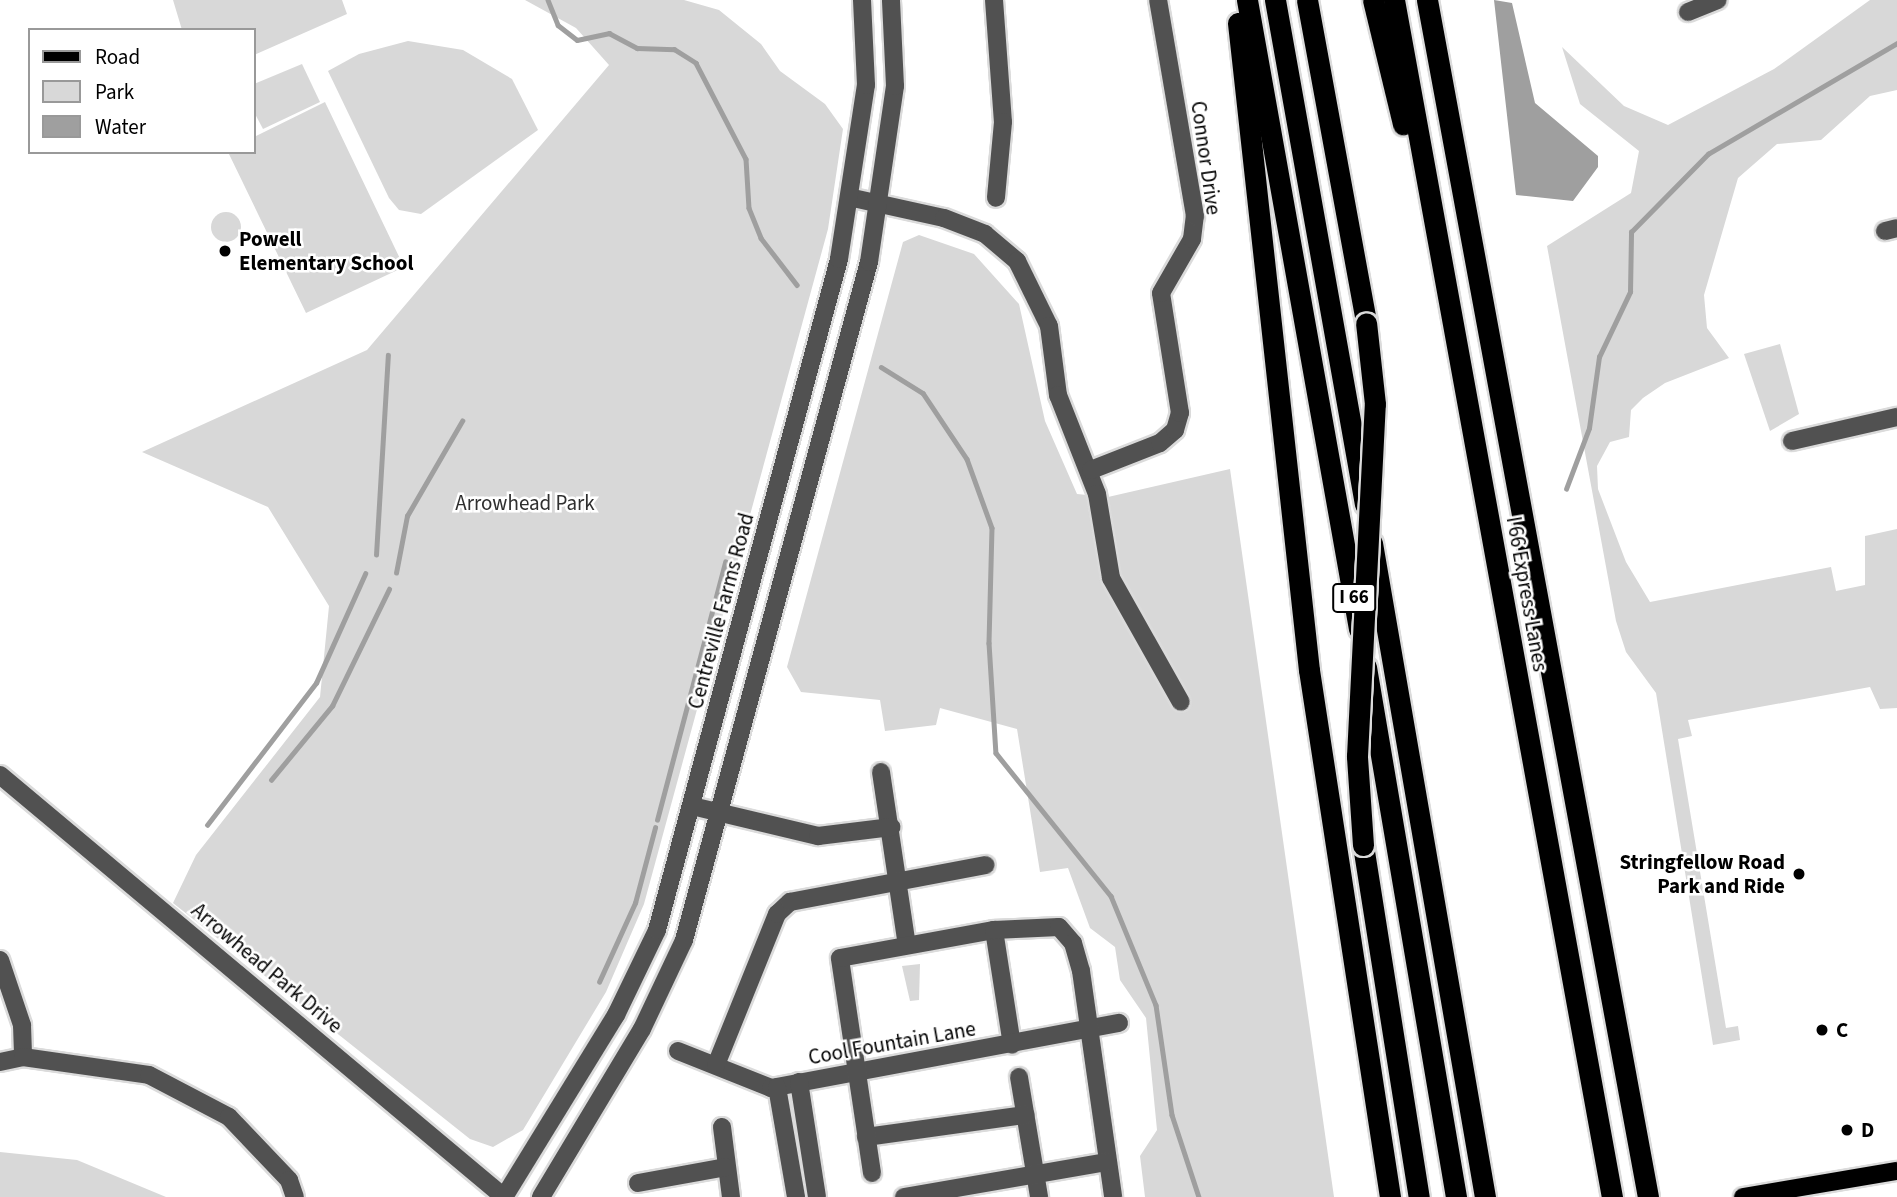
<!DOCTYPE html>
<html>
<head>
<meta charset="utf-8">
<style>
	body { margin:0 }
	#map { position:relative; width:1897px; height:1197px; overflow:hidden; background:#fff; font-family:"Source Sans 3",sans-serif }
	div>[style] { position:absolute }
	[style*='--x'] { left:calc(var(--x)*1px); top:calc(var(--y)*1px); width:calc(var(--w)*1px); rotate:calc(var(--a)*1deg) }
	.green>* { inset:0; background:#d8d8d8 }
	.round { border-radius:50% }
	.water>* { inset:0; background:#9f9f9f }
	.stream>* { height:4.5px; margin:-2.25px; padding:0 2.25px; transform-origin:2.25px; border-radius:2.25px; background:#9f9f9f }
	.roads { filter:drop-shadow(2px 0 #dbdbdb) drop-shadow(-2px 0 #dbdbdb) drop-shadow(0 2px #dbdbdb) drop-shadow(0 -2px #dbdbdb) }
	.minor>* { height:18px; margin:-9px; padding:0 9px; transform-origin:9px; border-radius:9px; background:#515151 }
	.major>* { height:18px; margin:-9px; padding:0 9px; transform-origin:9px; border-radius:9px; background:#000 }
	.highway>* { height:21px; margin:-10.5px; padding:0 10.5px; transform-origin:10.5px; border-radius:10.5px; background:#000 }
	.bridges { filter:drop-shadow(2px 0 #dbdbdb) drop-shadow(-2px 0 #dbdbdb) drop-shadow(0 2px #dbdbdb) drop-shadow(0 -2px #dbdbdb) }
	.highway-bridge>* { height:21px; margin:-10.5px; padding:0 10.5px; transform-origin:10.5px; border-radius:10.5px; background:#000 }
	.dots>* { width:19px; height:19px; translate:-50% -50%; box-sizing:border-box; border:4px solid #fff; border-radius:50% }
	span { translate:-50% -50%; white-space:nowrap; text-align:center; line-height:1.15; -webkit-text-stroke:5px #fff; paint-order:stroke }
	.shield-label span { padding:2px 5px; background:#fff; border:2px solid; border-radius:5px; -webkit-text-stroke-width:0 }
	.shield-label { font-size:19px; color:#000; font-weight:700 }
	.street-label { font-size:21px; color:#000 }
	.poi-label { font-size:21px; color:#000; font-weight:700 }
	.left { translate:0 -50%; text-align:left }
	.right { translate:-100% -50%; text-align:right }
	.park-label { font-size:21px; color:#2f2f2f }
	.legend { position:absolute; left:28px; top:28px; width:228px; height:126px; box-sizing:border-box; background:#fff; border:2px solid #999; margin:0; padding:9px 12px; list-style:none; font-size:21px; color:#000 }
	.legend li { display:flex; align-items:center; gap:14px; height:35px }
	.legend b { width:35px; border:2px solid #999 }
</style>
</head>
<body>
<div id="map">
	<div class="green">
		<div style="clip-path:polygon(173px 0,342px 0,347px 14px,254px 55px,254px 30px,182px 30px)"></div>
		<div style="clip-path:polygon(525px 0,684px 0,719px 10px,761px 44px,780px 71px,825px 104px,843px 129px,828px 229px,644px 904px,606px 992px,523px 1130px,493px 1147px,470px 1139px,173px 903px,196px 855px,320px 697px,329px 606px,268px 507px,142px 452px,367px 350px,609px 65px,576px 28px)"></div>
		<div style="clip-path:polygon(1870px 0,1897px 0,1897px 90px,1870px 96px,1821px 140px,1777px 144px,1738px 178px,1704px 295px,1707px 328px,1729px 358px,1665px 383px,1643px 398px,1631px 410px,1629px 437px,1610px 442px,1597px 466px,1598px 489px,1626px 562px,1650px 602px,1831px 567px,1836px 591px,1865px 585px,1865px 536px,1897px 529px,1897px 708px,1880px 709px,1870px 687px,1688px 720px,1692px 736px,1678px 739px,1726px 1028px,1738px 1026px,1740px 1040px,1713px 1045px,1656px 693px,1626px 652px,1616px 621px,1547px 246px,1631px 193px,1639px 151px,1580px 104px,1562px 47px,1624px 106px,1668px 125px,1774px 69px)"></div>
		<div style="clip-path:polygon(408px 41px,463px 50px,512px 79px,538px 130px,421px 214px,399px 210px,389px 198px,328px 71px,359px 54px)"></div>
		<div style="clip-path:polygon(302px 64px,320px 102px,263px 129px,254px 112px,254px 84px)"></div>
		<div style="clip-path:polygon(325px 102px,404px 267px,306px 313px,228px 152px,254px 152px,254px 137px)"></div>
		<div class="round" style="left:211px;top:212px;width:30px;height:30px"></div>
		<div style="clip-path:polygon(919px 235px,974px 254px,1019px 304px,1045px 421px,1077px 494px,1108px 497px,1230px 469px,1334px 1197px,1145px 1197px,1140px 1156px,1157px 1130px,1146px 1018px,1120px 980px,1115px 947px,1090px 928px,1068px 868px,1040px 872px,1017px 729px,940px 708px,936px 725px,885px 731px,880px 700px,801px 692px,787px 667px,903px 242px)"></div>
		<div style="clip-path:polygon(1780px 344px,1799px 414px,1770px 431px,1744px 354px)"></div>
		<div style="clip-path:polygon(920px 964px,919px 1000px,910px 1001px,902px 966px)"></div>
		<div style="clip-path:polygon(0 1152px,77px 1160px,166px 1197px,0 1197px)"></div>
	</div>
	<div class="water">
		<div style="clip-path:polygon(1494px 0,1512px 3px,1535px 103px,1598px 156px,1598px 167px,1573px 201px,1516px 195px)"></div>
	</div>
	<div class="stream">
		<div style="--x:548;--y:0;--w:27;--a:68"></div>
		<div style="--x:558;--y:25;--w:24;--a:38"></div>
		<div style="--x:577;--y:40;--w:33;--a:-12"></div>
		<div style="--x:609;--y:33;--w:32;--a:28"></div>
		<div style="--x:637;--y:48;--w:37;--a:2"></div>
		<div style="--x:674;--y:49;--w:26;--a:32"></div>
		<div style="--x:696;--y:63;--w:108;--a:62.5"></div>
		<div style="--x:746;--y:159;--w:49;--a:86.5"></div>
		<div style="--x:749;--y:208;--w:32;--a:68"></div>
		<div style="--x:761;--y:238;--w:59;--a:52.5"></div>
		<div style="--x:881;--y:367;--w:49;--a:31.8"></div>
		<div style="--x:923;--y:393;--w:79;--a:56.3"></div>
		<div style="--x:967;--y:459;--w:73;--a:70.1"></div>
		<div style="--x:992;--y:528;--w:115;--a:91.5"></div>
		<div style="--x:989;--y:643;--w:110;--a:86.4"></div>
		<div style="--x:996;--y:753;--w:184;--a:51.2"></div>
		<div style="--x:1111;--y:896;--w:118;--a:67.6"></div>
		<div style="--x:1156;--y:1005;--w:111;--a:81.7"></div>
		<div style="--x:1172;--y:1115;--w:86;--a:71.8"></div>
		<div style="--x:1566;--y:489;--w:65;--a:-69.3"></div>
		<div style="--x:1589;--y:428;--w:72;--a:-82"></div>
		<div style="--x:1599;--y:357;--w:72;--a:-64.5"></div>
		<div style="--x:1630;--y:292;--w:60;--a:-89"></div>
		<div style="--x:1631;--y:232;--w:110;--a:-45.4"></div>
		<div style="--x:1708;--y:154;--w:219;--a:-30.4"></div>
		<div style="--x:376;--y:555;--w:200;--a:-86.6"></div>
		<div style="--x:396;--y:573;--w:58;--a:-79.1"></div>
		<div style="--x:407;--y:516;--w:110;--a:-59.9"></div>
		<div style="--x:271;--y:780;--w:96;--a:-50.5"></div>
		<div style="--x:332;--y:706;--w:130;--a:-64"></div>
		<div style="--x:657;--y:820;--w:267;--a:-75.2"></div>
		<div style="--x:207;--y:825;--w:179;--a:-52.5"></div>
		<div style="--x:316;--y:683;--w:120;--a:-65.8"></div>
		<div style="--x:599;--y:982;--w:87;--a:-65.5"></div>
		<div style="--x:635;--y:903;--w:78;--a:-75.1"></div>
	</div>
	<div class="roads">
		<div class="minor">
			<div style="--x:994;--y:0;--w:122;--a:85.8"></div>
			<div style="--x:1003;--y:122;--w:76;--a:95.3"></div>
			<div style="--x:1688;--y:12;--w:32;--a:-22"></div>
			<div style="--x:853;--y:198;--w:93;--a:12.4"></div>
			<div style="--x:944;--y:218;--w:44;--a:21.3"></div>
			<div style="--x:985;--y:234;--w:42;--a:40.2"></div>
			<div style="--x:1017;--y:261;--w:72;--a:63.8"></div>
			<div style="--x:1049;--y:326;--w:70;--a:82.6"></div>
			<div style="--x:1058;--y:395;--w:106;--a:68.5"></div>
			<div style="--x:1097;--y:494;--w:85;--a:80.5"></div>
			<div style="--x:1111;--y:578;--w:142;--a:60.6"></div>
			<div style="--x:1885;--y:231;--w:12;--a:-14"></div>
			<div style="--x:1792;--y:441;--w:108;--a:-12.9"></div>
			<div style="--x:1091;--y:470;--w:74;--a:-21.4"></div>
			<div style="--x:1160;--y:443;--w:20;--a:-41"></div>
			<div style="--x:1175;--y:430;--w:18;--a:-74"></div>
			<div style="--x:1180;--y:413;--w:121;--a:-99"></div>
			<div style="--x:1161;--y:293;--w:62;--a:-60.1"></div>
			<div style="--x:1192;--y:239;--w:23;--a:-83"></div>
			<div style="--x:1195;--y:216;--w:219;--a:-99.7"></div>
			<div style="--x:881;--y:772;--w:175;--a:81.5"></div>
			<div style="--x:0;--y:775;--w:657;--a:39.94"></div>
			<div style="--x:692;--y:806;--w:130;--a:13.4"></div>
			<div style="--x:818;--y:836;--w:74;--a:-7"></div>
			<div style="--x:994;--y:930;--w:116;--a:81.1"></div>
			<div style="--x:0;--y:960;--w:69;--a:71.3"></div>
			<div style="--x:22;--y:1025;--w:32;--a:88"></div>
			<div style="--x:678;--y:1051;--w:100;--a:21.7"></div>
			<div style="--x:771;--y:1088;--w:354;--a:-10.6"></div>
			<div style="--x:0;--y:1062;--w:24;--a:-12"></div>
			<div style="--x:23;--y:1057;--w:127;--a:8.1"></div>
			<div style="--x:149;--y:1075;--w:90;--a:27.7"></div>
			<div style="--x:229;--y:1117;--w:87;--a:46.4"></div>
			<div style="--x:289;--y:1180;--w:18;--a:71"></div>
			<div style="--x:716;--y:1065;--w:163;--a:-68"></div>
			<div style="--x:777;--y:914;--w:18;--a:-43"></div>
			<div style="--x:790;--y:902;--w:199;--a:-10.7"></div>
			<div style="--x:1019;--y:1077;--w:122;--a:80.5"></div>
			<div style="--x:799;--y:1082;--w:116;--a:81.1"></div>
			<div style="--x:777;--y:1087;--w:112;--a:80.2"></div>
			<div style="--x:722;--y:1127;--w:71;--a:82.7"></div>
			<div style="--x:866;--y:1137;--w:161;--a:-7.9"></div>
			<div style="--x:872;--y:1173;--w:217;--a:-98.5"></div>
			<div style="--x:840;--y:958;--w:157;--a:-10.3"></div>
			<div style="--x:994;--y:930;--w:65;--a:-2.6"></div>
			<div style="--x:1059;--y:927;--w:21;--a:49"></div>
			<div style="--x:1073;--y:943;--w:29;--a:74"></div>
			<div style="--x:1081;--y:971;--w:228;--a:81.9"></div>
			<div style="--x:638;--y:1183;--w:89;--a:-10.3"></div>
			<div style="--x:504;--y:1197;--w:214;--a:-58.4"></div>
			<div style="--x:616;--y:1015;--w:94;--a:-64.2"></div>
			<div style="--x:657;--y:930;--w:695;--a:-74.82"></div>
			<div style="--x:839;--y:259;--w:176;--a:-81.2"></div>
			<div style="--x:866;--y:85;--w:85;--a:-92.7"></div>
			<div style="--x:541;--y:1197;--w:196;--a:-59"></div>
			<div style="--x:642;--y:1029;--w:98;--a:-64.7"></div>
			<div style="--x:684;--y:940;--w:703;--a:-74.74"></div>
			<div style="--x:869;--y:262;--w:178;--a:-81.6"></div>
			<div style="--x:895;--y:86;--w:86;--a:-92.7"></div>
			<div style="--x:904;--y:1197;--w:206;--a:-9.8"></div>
		</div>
		<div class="major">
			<div style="--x:1743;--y:1197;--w:156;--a:-9.6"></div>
		</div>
		<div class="highway">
			<div style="--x:1247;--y:0;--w:639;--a:79.9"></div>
			<div style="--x:1275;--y:0;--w:512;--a:79.88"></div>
			<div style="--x:1307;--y:0;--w:328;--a:79.6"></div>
			<div style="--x:1373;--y:0;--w:128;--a:76.4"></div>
			<div style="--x:1394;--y:0;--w:1217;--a:79.68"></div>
			<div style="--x:1427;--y:0;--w:1217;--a:79.54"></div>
			<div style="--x:1238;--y:23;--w:651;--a:83.74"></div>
			<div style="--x:1309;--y:670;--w:533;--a:81.26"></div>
			<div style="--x:1372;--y:543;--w:664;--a:80.2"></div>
			<div style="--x:1366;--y:667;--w:538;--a:80.36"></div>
			<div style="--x:1363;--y:845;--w:356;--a:81"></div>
		</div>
	</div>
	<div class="bridges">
		<div class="highway-bridge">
			<div style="--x:1363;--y:845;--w:89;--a:-93.9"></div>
			<div style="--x:1357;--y:756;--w:352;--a:-87.1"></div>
			<div style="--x:1375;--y:404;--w:81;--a:-96.3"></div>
		</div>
	</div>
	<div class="dots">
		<div style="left:225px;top:251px;background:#000"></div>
		<div style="left:1799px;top:874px;background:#000"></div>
		<div style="left:1822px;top:1030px;background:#000"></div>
		<div style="left:1847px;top:1130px;background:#000"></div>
	</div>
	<div class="shield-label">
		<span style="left:1354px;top:598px">I 66</span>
	</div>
	<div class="street-label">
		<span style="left:1206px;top:158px;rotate:82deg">Connor Drive</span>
		<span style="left:1527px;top:594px;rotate:80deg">I 66 Express Lanes</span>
		<span style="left:721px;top:611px;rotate:-75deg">Centreville Farms Road</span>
		<span style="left:267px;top:968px;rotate:40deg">Arrowhead Park Drive</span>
		<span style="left:892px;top:1043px;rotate:-10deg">Cool Fountain Lane</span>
	</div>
	<div class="poi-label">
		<span class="left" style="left:239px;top:251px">Powell<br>Elementary School</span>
		<span class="right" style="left:1785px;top:874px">Stringfellow Road<br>Park and Ride</span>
		<span class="left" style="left:1836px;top:1030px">C</span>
		<span class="left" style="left:1861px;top:1130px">D</span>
	</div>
	<div class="park-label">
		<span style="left:525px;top:503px">Arrowhead Park</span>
	</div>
	<ul class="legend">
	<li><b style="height:9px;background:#000"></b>Road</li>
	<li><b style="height:19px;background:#d8d8d8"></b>Park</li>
	<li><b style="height:19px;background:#9f9f9f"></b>Water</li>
	</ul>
</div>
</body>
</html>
